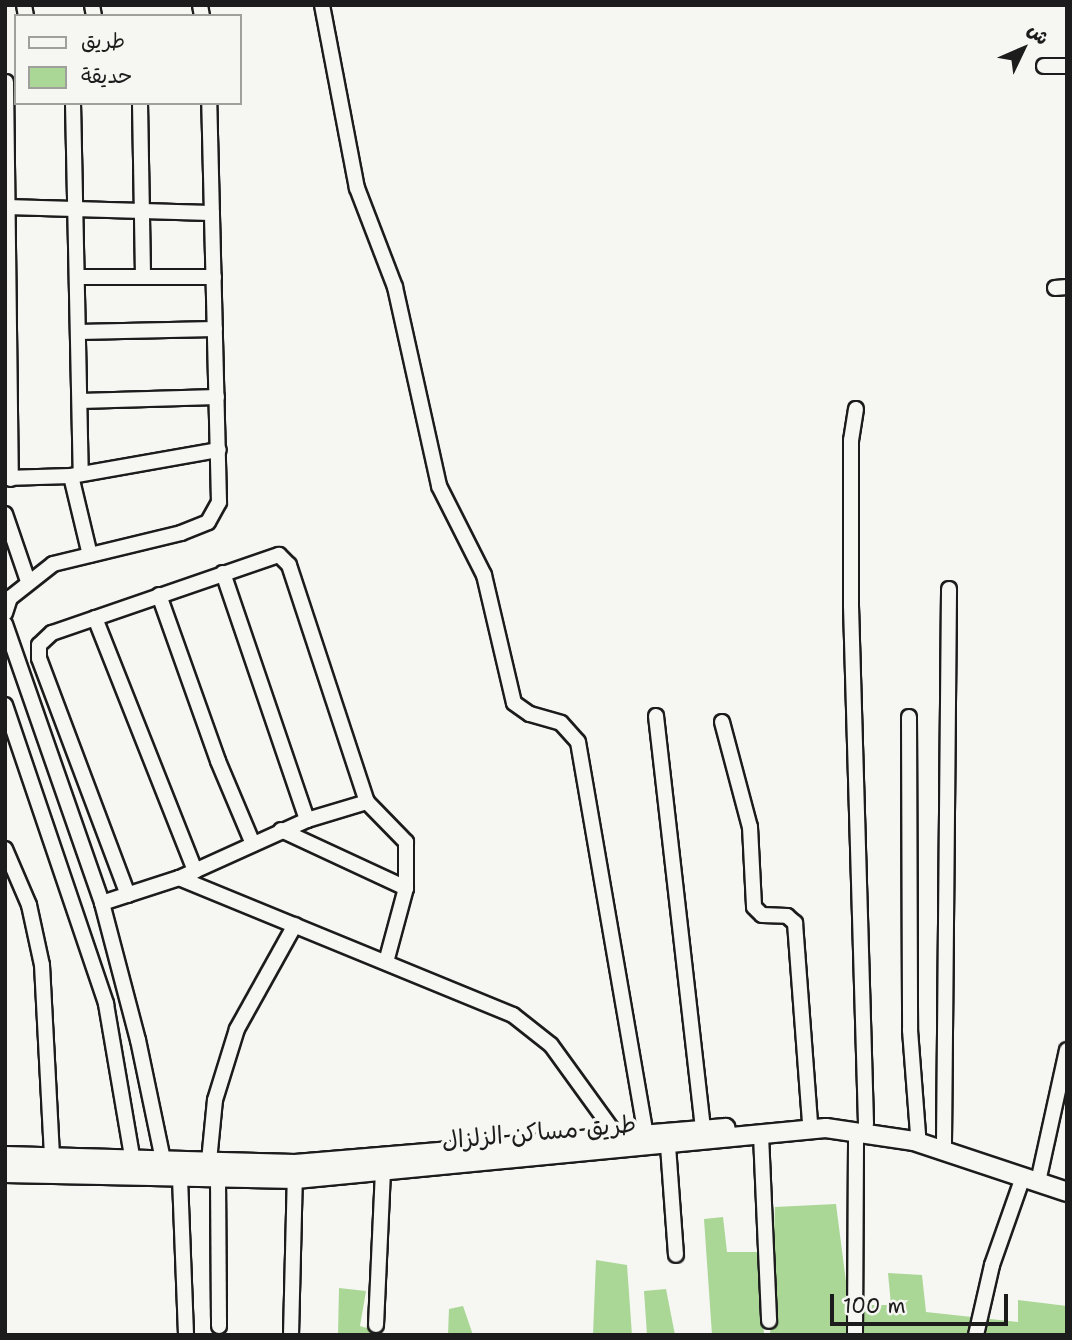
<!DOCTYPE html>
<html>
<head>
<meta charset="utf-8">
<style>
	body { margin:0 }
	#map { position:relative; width:1072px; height:1340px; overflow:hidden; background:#f6f6f2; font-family:"Shantell Sans","Playpen Sans Arabic",sans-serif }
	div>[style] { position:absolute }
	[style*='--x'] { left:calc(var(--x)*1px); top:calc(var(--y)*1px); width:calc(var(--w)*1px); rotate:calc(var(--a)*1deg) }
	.green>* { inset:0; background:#aad796 }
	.roads { filter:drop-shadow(2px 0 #1c1c1c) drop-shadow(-2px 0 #1c1c1c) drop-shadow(0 2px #1c1c1c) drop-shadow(0 -2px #1c1c1c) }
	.minor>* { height:14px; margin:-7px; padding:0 7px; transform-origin:7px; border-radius:7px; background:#f6f6f2 }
	.tertiary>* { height:18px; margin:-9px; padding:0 9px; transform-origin:9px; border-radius:9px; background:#f6f6f2 }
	span { translate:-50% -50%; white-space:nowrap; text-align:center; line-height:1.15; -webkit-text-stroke:7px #f6f6f2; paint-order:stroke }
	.street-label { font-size:24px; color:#1c1c1c }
	.frame { position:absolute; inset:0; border:7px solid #1c1c1c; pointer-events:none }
	.legend { position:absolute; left:14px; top:14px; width:228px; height:91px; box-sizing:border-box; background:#f6f6f2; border:2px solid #9f9f9c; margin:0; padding:9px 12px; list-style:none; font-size:21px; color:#1c1c1c }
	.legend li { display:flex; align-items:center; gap:14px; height:35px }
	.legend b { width:35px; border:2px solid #9f9f9c }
	.north { position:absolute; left:988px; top:14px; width:70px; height:70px; -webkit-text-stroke:5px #f6f6f2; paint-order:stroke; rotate:46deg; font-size:19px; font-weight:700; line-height:28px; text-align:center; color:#1c1c1c }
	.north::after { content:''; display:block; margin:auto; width:24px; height:32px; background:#1c1c1c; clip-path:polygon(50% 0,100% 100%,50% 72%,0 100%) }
	.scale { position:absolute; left:830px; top:1294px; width:178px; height:32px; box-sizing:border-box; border:4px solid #1c1c1c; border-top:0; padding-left:9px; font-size:21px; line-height:24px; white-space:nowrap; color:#1c1c1c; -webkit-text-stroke:5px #f6f6f2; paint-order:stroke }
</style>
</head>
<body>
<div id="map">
	<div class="green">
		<div style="clip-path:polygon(836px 1204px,849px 1305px,891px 1305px,888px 1273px,922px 1275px,926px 1312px,1018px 1322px,1018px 1300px,1067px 1306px,1067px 1335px,770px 1335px,775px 1207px)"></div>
		<div style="clip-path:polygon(723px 1217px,727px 1252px,759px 1252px,764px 1335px,712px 1335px,704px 1219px)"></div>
		<div style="clip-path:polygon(596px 1260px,627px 1265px,632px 1335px,593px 1335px)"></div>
		<div style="clip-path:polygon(339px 1288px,366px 1291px,360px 1326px,391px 1335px,338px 1335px)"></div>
		<div style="clip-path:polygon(666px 1289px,675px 1335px,647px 1335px,644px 1291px)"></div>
		<div style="clip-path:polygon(463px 1306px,473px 1335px,448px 1335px,449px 1309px)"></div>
	</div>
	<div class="roads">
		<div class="minor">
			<div style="--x:24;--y:5;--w:11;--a:80"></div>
			<div style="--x:92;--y:5;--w:11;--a:80"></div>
			<div style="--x:200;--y:5;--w:11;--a:80"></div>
			<div style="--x:322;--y:5;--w:186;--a:79.2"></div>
			<div style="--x:357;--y:188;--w:106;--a:69"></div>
			<div style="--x:395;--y:287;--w:204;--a:77.5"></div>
			<div style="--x:439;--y:486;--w:100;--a:63.2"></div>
			<div style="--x:484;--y:575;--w:131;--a:76.8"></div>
			<div style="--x:514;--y:703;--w:19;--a:35"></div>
			<div style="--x:530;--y:714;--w:32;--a:16"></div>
			<div style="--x:561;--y:723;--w:25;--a:48"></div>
			<div style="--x:578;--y:742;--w:399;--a:80.2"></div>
			<div style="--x:1044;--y:66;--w:23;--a:0"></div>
			<div style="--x:6;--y:82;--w:397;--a:89.3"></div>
			<div style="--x:73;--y:103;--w:371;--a:88.8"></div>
			<div style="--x:140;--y:103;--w:174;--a:89"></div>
			<div style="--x:5;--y:207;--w:207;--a:1.7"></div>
			<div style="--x:78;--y:277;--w:136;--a:0"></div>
			<div style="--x:1055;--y:288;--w:12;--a:-5"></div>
			<div style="--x:78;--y:332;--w:137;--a:-1.3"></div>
			<div style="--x:80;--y:401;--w:137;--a:-1.7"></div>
			<div style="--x:856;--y:409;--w:31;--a:99"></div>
			<div style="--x:851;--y:440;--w:166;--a:90"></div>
			<div style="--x:851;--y:606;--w:518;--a:88.34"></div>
			<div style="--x:71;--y:476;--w:81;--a:76.5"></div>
			<div style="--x:5;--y:478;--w:66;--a:-1.7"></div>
			<div style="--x:71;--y:476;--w:150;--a:-10"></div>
			<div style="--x:5;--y:514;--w:71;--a:71.1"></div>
			<div style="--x:223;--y:573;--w:261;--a:71.2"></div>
			<div style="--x:159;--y:595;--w:176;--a:70.4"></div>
			<div style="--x:218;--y:761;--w:90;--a:67.1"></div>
			<div style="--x:5;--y:613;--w:16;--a:-72"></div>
			<div style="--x:10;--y:598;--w:55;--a:-38.3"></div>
			<div style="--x:53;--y:564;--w:132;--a:-13.6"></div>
			<div style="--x:181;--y:533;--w:29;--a:-22"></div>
			<div style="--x:208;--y:522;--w:23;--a:-61"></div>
			<div style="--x:219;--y:502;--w:399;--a:-91.4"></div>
			<div style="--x:95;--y:618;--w:272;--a:68.4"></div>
			<div style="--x:5;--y:624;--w:295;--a:70.8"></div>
			<div style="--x:102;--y:903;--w:142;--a:75.3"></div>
			<div style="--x:138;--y:1040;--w:132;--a:78.2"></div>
			<div style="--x:5;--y:705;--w:316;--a:71.3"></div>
			<div style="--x:106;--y:1004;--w:166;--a:80.3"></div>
			<div style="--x:656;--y:716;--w:416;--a:83.5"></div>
			<div style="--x:909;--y:717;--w:313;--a:89.8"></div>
			<div style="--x:910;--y:1030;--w:105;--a:85.6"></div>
			<div style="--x:722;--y:722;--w:109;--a:75.1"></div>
			<div style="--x:750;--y:827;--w:80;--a:87.1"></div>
			<div style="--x:754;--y:907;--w:11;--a:45"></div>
			<div style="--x:762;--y:915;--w:25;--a:2"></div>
			<div style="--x:787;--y:916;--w:11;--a:41"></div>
			<div style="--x:795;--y:923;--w:199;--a:85.7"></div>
			<div style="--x:281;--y:830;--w:138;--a:24.9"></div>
			<div style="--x:5;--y:849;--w:61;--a:66.8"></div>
			<div style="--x:29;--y:905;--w:61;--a:77.8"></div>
			<div style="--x:42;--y:965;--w:192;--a:87"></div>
			<div style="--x:179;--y:878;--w:361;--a:22.3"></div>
			<div style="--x:513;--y:1015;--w:48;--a:38.3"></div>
			<div style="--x:551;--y:1045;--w:121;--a:54.1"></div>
			<div style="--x:128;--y:895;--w:253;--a:-110.6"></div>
			<div style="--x:39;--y:658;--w:13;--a:-90"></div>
			<div style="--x:39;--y:645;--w:18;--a:-43"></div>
			<div style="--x:52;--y:633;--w:240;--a:-19"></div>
			<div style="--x:279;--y:555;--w:14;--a:45"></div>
			<div style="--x:289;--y:565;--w:250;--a:71.8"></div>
			<div style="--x:367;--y:802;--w:56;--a:45.7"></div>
			<div style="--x:406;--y:842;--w:46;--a:90"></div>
			<div style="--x:406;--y:888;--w:77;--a:105.1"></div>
			<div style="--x:102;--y:903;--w:81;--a:-18"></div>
			<div style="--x:179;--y:878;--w:141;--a:-24.4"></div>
			<div style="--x:307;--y:820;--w:63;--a:-16.7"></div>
			<div style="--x:761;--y:1135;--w:186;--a:87.5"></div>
			<div style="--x:944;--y:1143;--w:554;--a:-89.48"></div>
			<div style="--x:668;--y:1146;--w:109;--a:85.8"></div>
			<div style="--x:209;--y:1161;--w:61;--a:-84.4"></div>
			<div style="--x:215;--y:1100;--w:74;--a:-72.8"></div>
			<div style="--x:237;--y:1029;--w:119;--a:-60.9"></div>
			<div style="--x:180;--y:1178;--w:157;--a:87.8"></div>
			<div style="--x:218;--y:1178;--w:148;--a:89.6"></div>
			<div style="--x:1038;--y:1182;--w:135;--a:-77.6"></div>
			<div style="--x:376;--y:1325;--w:153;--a:-87.4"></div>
			<div style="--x:291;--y:1335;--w:167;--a:-88.6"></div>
			<div style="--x:855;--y:1335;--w:204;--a:-89.7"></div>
			<div style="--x:976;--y:1335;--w:72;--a:-77.1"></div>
			<div style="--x:992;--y:1265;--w:93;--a:-70.6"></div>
		</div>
		<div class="tertiary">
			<div style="--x:5;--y:1156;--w:290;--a:1.6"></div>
			<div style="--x:295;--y:1164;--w:432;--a:-4.8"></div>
			<div style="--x:5;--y:1173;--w:291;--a:1.2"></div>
			<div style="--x:296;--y:1179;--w:532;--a:-5.5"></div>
			<div style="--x:826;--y:1128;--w:89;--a:8.4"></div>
			<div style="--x:914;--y:1141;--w:161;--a:18.4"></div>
		</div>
	</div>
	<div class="street-label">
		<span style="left:539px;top:1133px;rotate:-5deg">طريق مساكن الزلزال</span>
	</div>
	<div class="frame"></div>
	<ul class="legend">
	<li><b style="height:9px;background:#f6f6f2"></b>طريق</li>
	<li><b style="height:19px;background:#aad796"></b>حديقة</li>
	</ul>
	<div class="north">ش</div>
	<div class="scale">100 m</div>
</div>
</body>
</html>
